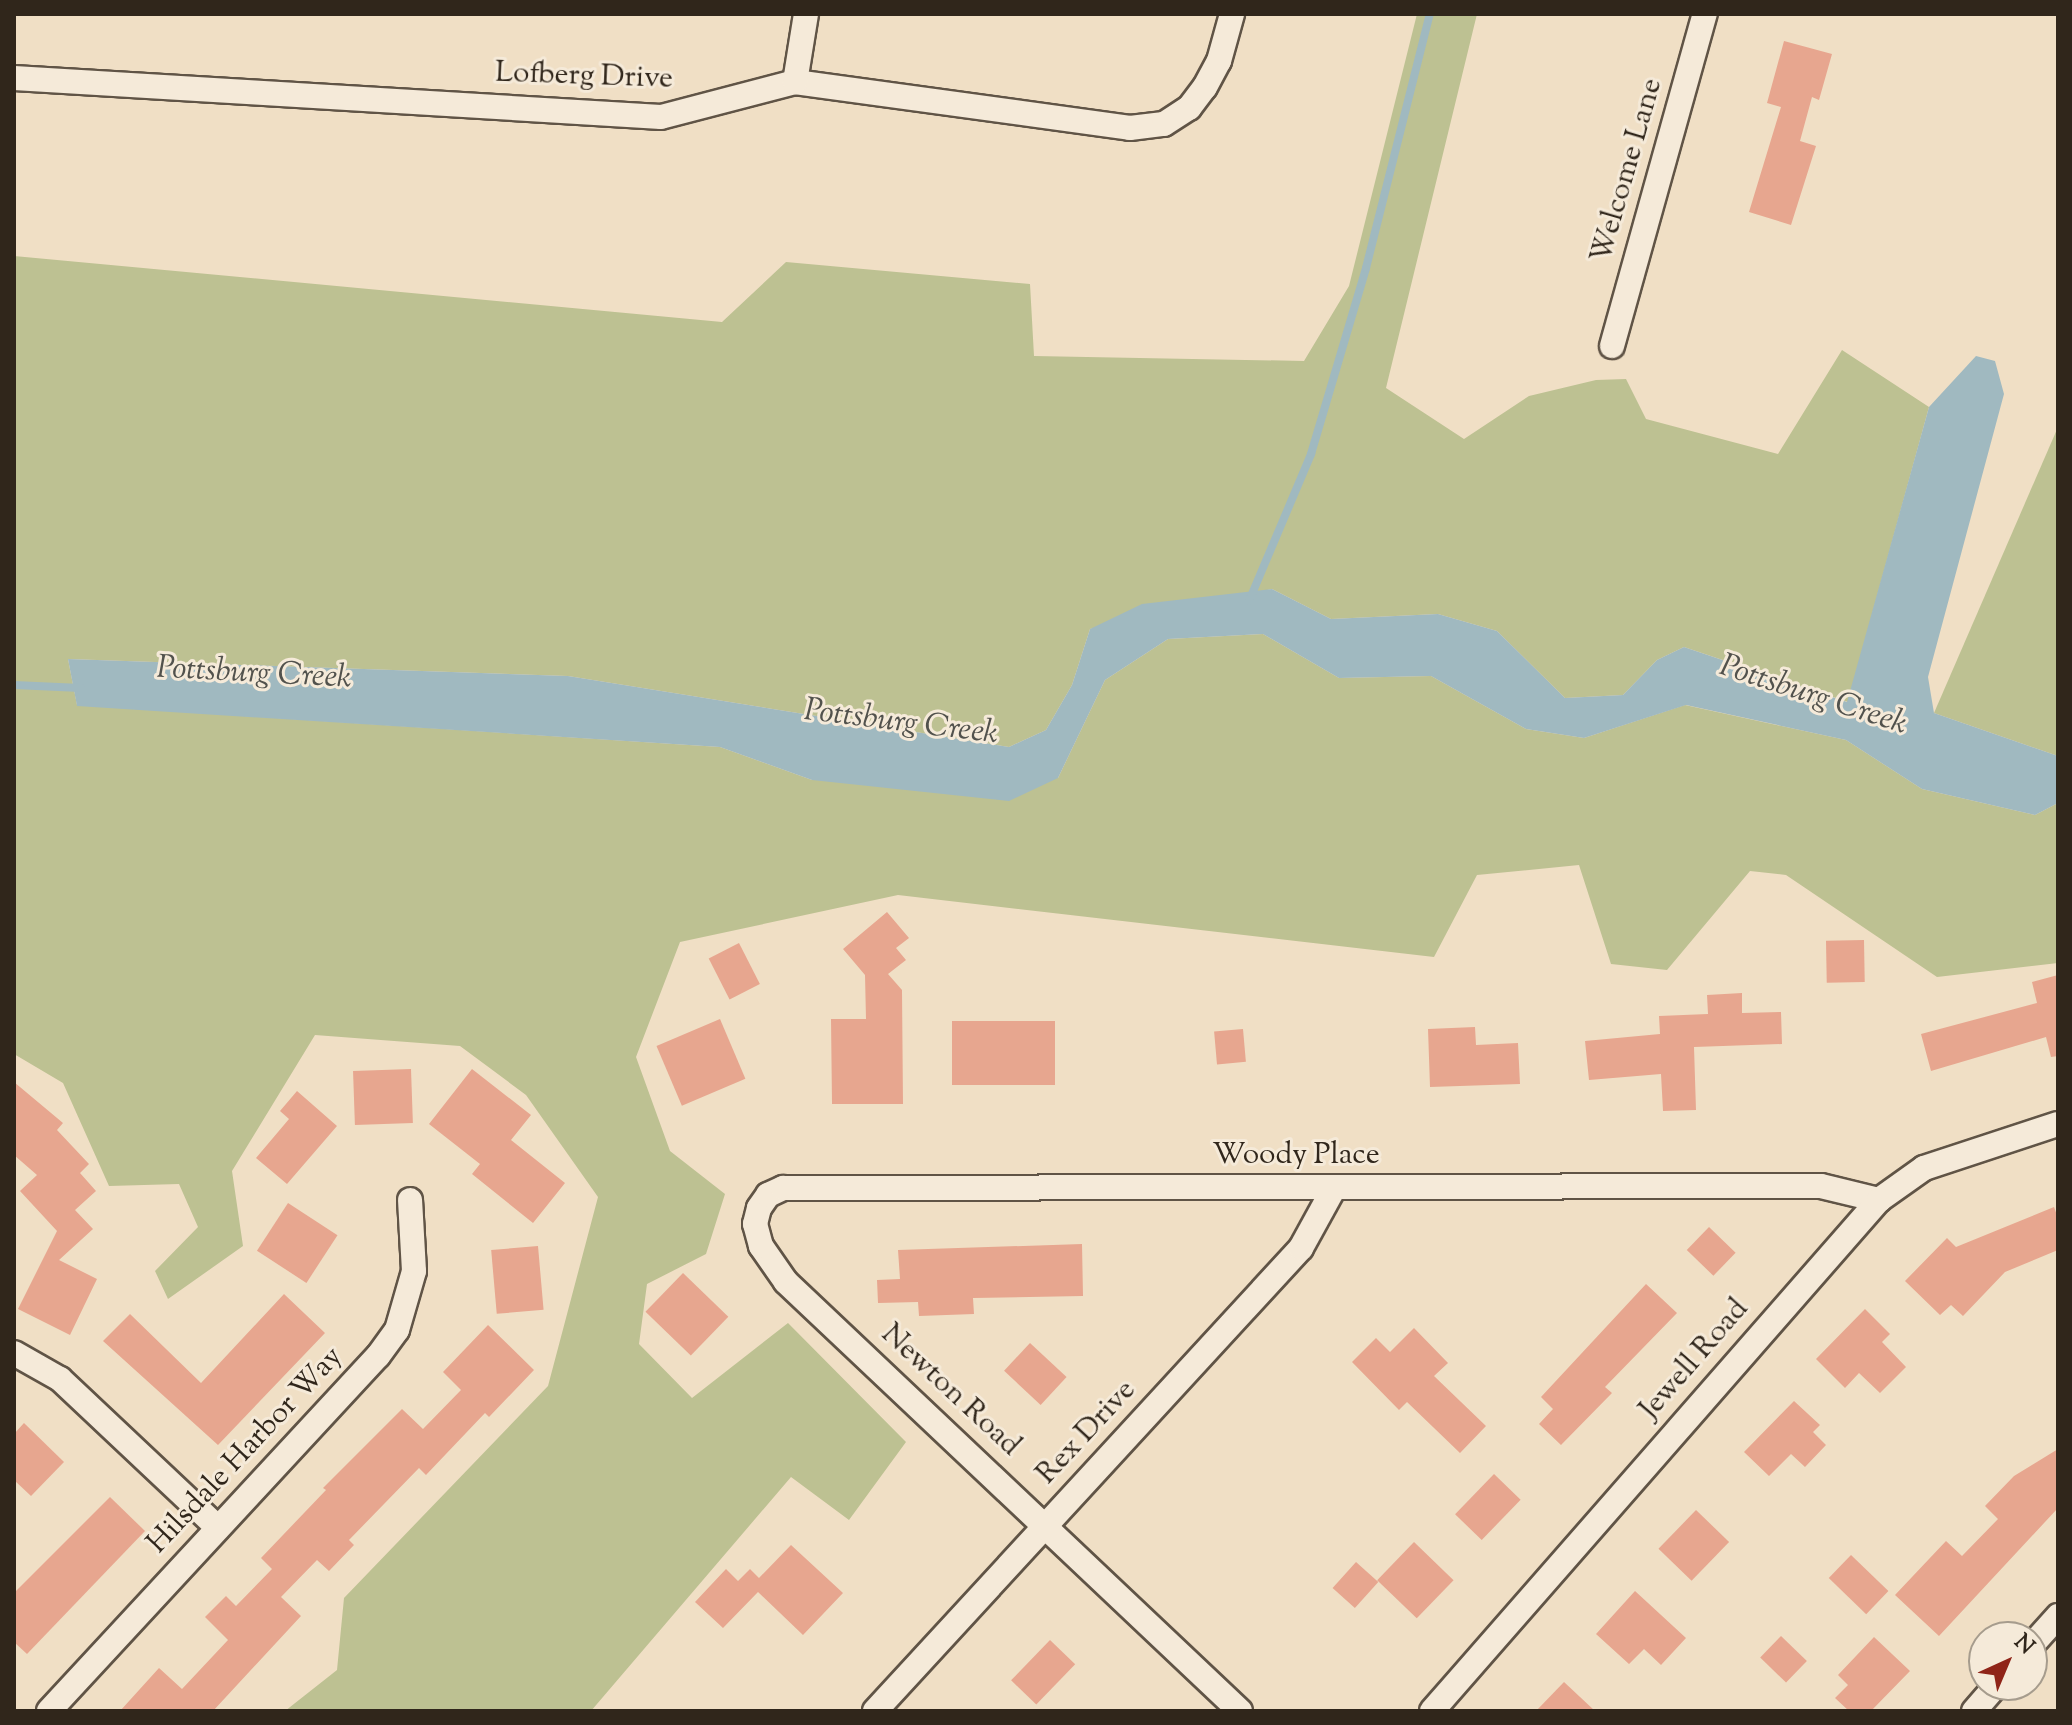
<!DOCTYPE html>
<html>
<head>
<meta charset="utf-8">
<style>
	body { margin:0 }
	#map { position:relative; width:2072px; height:1725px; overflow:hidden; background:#f0dfc5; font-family:"Sorts Mill Goudy",serif }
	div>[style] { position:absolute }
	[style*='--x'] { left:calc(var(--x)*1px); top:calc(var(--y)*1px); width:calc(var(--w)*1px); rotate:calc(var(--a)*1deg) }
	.green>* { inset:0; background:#bdc192 }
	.water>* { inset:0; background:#a0b9c0 }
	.stream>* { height:8px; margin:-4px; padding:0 4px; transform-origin:4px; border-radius:4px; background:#a0b9c0 }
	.building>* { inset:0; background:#e7a68f; transform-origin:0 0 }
	.roads { filter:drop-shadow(2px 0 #605446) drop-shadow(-2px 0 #605446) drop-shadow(0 2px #605446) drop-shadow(0 -2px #605446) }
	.street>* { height:24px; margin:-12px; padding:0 12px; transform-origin:12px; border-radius:12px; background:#f5ead9 }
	span { translate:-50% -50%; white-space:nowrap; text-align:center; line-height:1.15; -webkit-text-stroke:6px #f5ead9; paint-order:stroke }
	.street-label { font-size:30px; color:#30261b }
	.water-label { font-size:32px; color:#52524d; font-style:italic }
	.frame { position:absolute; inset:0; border:16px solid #30261b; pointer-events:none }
	.north { position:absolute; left:1968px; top:1621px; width:80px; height:80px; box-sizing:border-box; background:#f5ead9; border:2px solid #a69c8d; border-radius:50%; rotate:44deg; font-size:22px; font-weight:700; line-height:32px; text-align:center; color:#30261b }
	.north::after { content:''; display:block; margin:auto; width:28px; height:36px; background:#8f2418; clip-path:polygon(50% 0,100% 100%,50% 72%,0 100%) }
</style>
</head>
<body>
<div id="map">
	<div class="green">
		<div style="clip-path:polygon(1417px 14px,1477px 14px,1386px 388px,1464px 439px,1529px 396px,1596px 380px,1626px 379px,1646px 419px,1778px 454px,1842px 350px,1929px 407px,1848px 702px,1684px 647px,1657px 660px,1623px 695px,1565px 698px,1497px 631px,1438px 614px,1331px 619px,1272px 589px,1090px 629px,1072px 685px,1046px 730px,1009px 747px,568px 676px,68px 659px,77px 705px,720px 747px,812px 780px,1058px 778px,1105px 680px,1168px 639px,1263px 634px,1339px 678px,1431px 676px,1526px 729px,1584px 738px,1685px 705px,1846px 740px,1922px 789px,2035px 815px,2058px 803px,2058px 963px,1937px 977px,1786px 875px,1750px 871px,1667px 970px,1611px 964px,1579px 865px,1477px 875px,1434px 957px,898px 895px,680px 942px,636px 1057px,670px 1151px,725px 1194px,706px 1254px,647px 1284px,639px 1344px,692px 1398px,788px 1323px,906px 1442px,849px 1520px,791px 1477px,591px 1711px,285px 1711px,337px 1670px,344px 1598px,548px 1386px,598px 1197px,526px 1095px,460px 1046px,315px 1035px,232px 1171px,243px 1246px,168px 1299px,155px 1271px,198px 1227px,179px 1184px,109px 1186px,63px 1083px,14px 1054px,14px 256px,722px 322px,786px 262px,1030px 284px,1034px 356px,1304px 361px,1349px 286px)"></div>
		<div style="clip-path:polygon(2058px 427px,2058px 756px,1934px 713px)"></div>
	</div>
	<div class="water">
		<div style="clip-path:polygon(1976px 356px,1995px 361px,2004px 394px,1928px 677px,1934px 713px,2058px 756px,2058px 803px,2035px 815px,1922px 789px,1846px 740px,1686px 705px,1584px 738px,1526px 729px,1431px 676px,1339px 678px,1263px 634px,1168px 639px,1105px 680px,1058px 778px,1009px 801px,812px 780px,720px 747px,77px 706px,68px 659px,568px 676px,1009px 747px,1046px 730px,1072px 685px,1090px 629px,1142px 604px,1272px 589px,1331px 619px,1438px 614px,1497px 631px,1565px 698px,1623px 695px,1657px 660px,1684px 647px,1847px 702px,1929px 407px)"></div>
	</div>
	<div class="stream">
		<div style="--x:1249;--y:601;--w:160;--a:-67.1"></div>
		<div style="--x:1311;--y:454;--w:194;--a:-73.5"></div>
		<div style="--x:1366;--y:268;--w:262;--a:-75.9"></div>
		<div style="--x:14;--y:685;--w:67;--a:2.6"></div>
	</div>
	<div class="building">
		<div style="clip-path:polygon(1784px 41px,1832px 54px,1819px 100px,1812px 97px,1800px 141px,1816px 146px,1791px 225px,1749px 212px,1781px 107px,1767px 103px)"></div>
		<div style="clip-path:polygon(887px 912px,909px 938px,896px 948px,906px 960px,888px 974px,902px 990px,903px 1104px,832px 1104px,831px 1019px,866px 1019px,865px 975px,843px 949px)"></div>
		<div style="left:1864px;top:940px;width:42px;height:38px;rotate:89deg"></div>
		<div style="left:739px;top:943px;width:46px;height:34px;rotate:63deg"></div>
		<div style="clip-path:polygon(2058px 975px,2058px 1056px,2051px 1057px,2046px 1037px,1931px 1071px,1921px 1034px,2037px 1003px,2032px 982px)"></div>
		<div style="clip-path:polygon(1742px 993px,1742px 1013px,1781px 1012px,1782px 1044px,1694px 1047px,1696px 1110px,1663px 1111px,1661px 1074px,1589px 1080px,1585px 1041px,1660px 1034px,1659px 1016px,1708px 1014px,1707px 995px)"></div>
		<div style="left:720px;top:1019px;width:65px;height:69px;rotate:67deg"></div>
		<div style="left:952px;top:1021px;width:103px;height:64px"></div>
		<div style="clip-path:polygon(1475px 1027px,1476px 1045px,1518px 1043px,1520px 1084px,1430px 1087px,1428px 1029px)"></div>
		<div style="left:1243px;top:1029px;width:33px;height:29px;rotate:85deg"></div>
		<div style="left:411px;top:1069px;width:54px;height:58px;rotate:88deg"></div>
		<div style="clip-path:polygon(472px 1069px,531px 1115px,511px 1140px,565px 1183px,533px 1223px,472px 1174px,480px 1164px,429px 1124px)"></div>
		<div style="clip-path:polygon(14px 1082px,63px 1123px,57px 1130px,89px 1164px,80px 1173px,96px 1191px,75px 1210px,93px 1229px,59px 1260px,97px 1279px,70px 1335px,18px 1309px,57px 1231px,20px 1191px,37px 1175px,14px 1155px)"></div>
		<div style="clip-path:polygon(297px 1091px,337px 1126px,287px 1184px,256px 1158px,289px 1119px,280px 1111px)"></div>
		<div style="left:288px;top:1203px;width:59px;height:57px;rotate:33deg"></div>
		<div style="clip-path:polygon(2054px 1207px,2058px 1218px,2058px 1250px,2005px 1272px,1963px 1316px,1951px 1305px,1940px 1315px,1905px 1281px,1947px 1238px,1956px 1247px)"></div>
		<div style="left:1709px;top:1227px;width:37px;height:32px;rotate:44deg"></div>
		<div style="clip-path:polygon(1082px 1244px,1083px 1296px,973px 1298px,974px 1314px,919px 1316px,918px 1302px,878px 1303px,877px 1280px,900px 1279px,898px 1250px)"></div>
		<div style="left:538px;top:1246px;width:64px;height:47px;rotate:85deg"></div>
		<div style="left:683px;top:1273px;width:63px;height:54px;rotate:44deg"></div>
		<div style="clip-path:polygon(1646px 1284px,1677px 1313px,1605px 1387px,1612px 1393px,1561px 1445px,1539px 1424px,1553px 1409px,1541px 1397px)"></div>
		<div style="clip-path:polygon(284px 1294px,325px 1333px,218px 1445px,103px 1341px,130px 1314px,201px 1383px)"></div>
		<div style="clip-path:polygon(1865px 1309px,1890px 1334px,1882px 1342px,1906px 1367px,1880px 1393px,1859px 1373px,1845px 1388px,1816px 1359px)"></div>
		<div style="clip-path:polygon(488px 1325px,534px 1370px,489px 1417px,485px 1413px,426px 1475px,419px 1468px,349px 1540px,354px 1545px,329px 1571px,317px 1560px,281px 1597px,301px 1616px,213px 1711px,120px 1711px,159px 1668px,182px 1689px,228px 1640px,205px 1617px,226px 1596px,236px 1606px,272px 1569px,261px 1558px,326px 1490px,323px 1488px,402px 1409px,423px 1429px,461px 1390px,443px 1372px)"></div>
		<div style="clip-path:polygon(1414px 1328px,1448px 1363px,1434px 1376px,1486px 1426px,1460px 1453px,1407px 1402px,1399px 1410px,1352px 1362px,1376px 1338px,1390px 1352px)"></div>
		<div style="left:1030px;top:1343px;width:50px;height:38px;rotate:43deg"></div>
		<div style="clip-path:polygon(1794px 1401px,1820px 1425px,1813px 1432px,1826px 1445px,1805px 1467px,1791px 1454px,1769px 1476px,1744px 1452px)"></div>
		<div style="clip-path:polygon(24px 1423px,64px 1462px,31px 1496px,14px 1480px,14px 1434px)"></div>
		<div style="clip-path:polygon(2058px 1449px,2058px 1508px,1939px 1636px,1895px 1595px,1946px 1541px,1962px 1556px,1998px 1519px,1985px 1506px,2014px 1476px)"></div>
		<div style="left:1494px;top:1474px;width:37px;height:56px;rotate:44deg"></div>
		<div style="clip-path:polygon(110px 1497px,145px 1531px,27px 1654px,14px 1642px,14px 1593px)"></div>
		<div style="left:1696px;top:1510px;width:46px;height:54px;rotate:44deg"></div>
		<div style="left:1414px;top:1542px;width:55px;height:53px;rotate:44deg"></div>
		<div style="clip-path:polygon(791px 1545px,843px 1593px,803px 1635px,758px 1592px,723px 1628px,695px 1602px,726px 1569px,738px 1581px,750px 1569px,759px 1578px)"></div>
		<div style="left:1851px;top:1555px;width:52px;height:32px;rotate:44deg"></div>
		<div style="left:1356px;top:1562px;width:30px;height:35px;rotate:42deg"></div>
		<div style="clip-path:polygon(1635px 1591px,1686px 1638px,1661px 1665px,1644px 1649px,1629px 1664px,1596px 1634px)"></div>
		<div style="left:1781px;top:1636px;width:36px;height:30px;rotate:44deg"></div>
		<div style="clip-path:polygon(1874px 1637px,1910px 1671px,1871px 1711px,1849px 1711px,1835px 1698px,1848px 1685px,1838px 1675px)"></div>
		<div style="left:1050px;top:1640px;width:35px;height:56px;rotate:44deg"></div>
		<div style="clip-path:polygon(1564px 1682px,1595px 1711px,1536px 1711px)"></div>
	</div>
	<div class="roads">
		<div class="street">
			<div style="--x:14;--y:78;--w:648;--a:3.45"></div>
			<div style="--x:661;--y:117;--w:138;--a:-14.6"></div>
			<div style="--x:795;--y:82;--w:338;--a:7.8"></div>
			<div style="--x:1130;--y:128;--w:34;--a:-7"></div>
			<div style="--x:1164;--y:124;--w:30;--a:-33"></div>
			<div style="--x:1189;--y:108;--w:26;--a:-53"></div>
			<div style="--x:1205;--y:87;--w:30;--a:-62"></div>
			<div style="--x:1219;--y:61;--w:49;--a:-74.5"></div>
			<div style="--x:795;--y:82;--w:69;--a:-80.8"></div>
			<div style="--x:1612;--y:346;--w:345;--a:-74.4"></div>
			<div style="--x:14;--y:1353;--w:53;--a:29.5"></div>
			<div style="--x:60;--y:1379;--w:217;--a:43.3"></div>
			<div style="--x:2032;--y:1645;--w:39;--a:-48"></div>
			<div style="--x:49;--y:1711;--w:484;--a:-47.2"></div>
			<div style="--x:378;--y:1356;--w:32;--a:-54"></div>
			<div style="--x:397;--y:1330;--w:61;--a:-73.9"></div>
			<div style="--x:414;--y:1271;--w:71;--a:-93.2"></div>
			<div style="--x:875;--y:1711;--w:629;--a:-47.38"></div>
			<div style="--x:1301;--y:1248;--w:68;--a:-61.2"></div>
			<div style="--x:1240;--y:1711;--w:625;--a:-136.62"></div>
			<div style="--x:786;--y:1282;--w:44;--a:-124.8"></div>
			<div style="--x:761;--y:1246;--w:23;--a:-105"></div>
			<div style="--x:755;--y:1224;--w:16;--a:-76"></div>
			<div style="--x:759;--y:1208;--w:16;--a:-55"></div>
			<div style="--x:768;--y:1195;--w:17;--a:-25"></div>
			<div style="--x:783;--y:1188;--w:1038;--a:-0.11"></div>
			<div style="--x:1821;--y:1186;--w:60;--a:13.6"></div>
			<div style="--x:1432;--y:1711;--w:679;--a:-48.82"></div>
			<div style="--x:1879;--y:1200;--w:55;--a:-35.4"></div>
			<div style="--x:1924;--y:1168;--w:141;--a:-18.2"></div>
			<div style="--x:1974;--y:1711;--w:35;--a:-49"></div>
		</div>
	</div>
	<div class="street-label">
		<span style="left:584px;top:77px;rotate:2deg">Lofberg Drive</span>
		<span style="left:1628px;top:171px;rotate:-74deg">Welcome Lane</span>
		<span style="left:1296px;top:1156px">Woody Place</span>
		<span style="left:1695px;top:1360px;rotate:-49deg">Jewell Road</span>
		<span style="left:950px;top:1391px;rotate:43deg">Newton Road</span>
		<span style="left:1087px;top:1433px;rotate:-47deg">Rex Drive</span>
		<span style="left:246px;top:1451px;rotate:-47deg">Hilsdale Harbor Way</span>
	</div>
	<div class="water-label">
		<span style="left:254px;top:674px;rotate:3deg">Pottsburg Creek</span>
		<span style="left:1813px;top:696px;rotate:18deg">Pottsburg Creek</span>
		<span style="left:901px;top:723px;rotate:7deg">Pottsburg Creek</span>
	</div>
	<div class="frame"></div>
	<div class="north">N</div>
</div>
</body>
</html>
